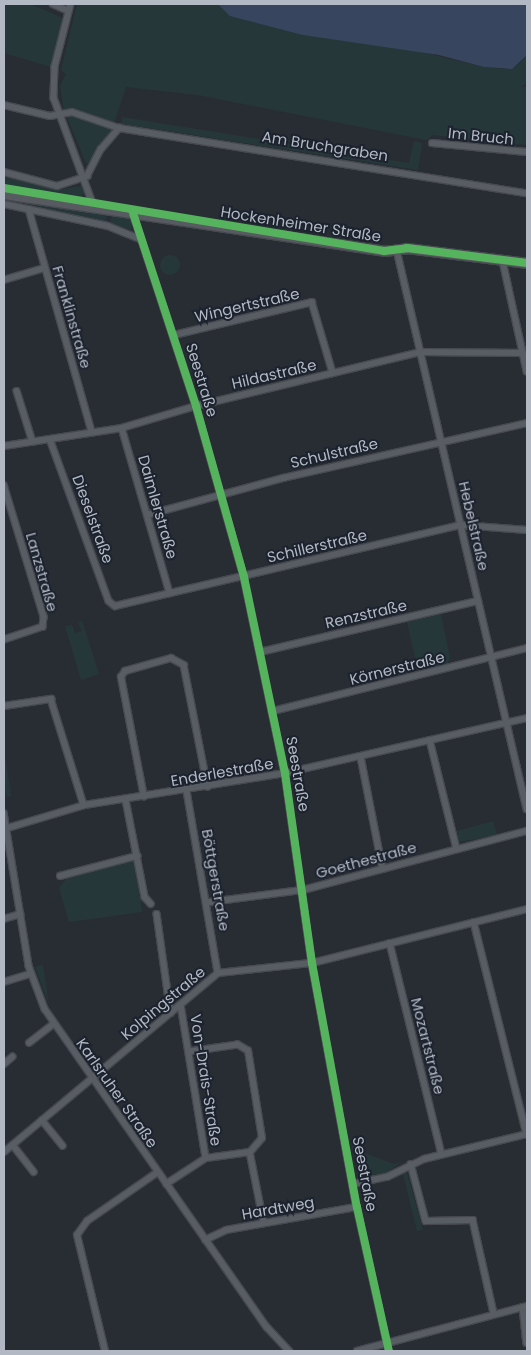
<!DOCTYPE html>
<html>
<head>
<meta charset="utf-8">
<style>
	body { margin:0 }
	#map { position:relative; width:531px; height:1355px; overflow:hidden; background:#282d34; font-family:Poppins,sans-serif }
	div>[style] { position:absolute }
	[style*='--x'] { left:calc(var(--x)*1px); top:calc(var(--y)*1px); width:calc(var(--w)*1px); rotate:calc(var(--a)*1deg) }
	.green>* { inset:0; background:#26373a }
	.round { border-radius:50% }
	.water>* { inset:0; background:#37465e }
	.roads { filter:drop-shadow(1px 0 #46494f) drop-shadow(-1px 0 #46494f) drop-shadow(0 1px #46494f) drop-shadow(0 -1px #46494f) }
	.street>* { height:5.5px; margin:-2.75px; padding:0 2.75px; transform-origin:2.75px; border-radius:2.75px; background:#585c63 }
	.secondary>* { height:9px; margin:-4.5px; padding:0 4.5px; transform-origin:4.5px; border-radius:4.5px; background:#575a60 }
	.cycleway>* { height:8px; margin:-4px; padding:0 4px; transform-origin:4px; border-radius:4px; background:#56b35d }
	span { translate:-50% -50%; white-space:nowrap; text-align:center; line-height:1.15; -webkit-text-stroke:4px #1c232e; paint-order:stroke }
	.street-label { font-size:15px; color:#b2b9c5 }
	.frame { position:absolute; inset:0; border:5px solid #b2b9c5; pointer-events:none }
</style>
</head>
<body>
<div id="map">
	<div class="green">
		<div style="clip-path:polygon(4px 4px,30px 4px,63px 18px,51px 67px,4px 53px)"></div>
		<div style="clip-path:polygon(77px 4px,218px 4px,484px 67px,504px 69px,518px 65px,527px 55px,527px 82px,522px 87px,527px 87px,527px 145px,433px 135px,426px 140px,198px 95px,126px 87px,114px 123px,64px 111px,60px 86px,66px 74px,61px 70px)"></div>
		<div style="clip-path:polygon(68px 115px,113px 129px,87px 165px,67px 118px)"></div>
		<div style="clip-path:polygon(122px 117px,409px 163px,414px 141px,422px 143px,418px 170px,122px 124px)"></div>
		<div style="clip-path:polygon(4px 177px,61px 189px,82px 186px,86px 191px,77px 200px,27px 192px,4px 187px)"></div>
		<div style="clip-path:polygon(4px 198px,107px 212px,106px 222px,4px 201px)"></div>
		<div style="clip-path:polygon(112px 212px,131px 217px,131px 230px,110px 223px)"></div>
		<div class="round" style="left:160px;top:255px;width:20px;height:20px"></div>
		<div style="clip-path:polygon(441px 614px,450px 658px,447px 664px,418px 671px,407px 622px)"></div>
		<div style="clip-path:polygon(82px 621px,99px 674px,81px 680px,65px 626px,72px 625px,75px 633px,82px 631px,78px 622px)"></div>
		<div style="clip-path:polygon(4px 748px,11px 796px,7px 797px,4px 786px)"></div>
		<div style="clip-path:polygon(493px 821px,497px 835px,459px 842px,457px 831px)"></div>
		<div style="clip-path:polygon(135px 860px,142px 912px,69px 922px,59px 888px,70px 874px)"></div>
		<div style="clip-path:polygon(43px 965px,43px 966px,49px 1004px,35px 967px)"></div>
		<div style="clip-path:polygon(351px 1142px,361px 1147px,359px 1151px,394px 1164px,402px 1162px,383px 1174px,359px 1176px)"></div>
		<div style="clip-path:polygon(407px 1173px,423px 1230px,417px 1231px,403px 1174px)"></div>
	</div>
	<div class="water">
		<div style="clip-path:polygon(218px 4px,527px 4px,527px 55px,512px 69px,484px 67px,439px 55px,303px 35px,230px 16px)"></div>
	</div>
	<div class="roads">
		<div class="street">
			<div style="--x:53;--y:4;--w:17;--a:24"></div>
			<div style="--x:71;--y:4;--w:65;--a:104.3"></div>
			<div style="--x:55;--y:67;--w:31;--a:92"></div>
			<div style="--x:54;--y:98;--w:115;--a:69.7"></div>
			<div style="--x:4;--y:105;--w:47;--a:13.4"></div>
			<div style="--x:50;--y:116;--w:22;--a:-10"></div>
			<div style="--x:72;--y:112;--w:50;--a:18.8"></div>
			<div style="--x:432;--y:143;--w:95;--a:5.4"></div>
			<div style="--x:4;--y:172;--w:55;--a:14.8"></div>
			<div style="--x:57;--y:186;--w:32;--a:-18"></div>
			<div style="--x:87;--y:176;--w:30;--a:-63"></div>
			<div style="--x:101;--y:149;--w:28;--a:-49"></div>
			<div style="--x:119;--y:128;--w:413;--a:9.1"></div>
			<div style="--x:4;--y:204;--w:106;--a:11.9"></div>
			<div style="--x:108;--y:226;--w:35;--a:22"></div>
			<div style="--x:29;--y:209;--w:232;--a:74.2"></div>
			<div style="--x:133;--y:213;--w:203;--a:71.9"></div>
			<div style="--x:196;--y:406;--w:178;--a:74.3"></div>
			<div style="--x:244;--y:577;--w:200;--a:78.2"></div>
			<div style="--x:285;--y:773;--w:192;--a:81.9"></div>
			<div style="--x:312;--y:963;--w:248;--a:79.6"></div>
			<div style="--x:357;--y:1207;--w:148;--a:77.5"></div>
			<div style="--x:397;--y:250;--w:574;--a:76.91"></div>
			<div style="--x:503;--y:261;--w:113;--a:77.7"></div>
			<div style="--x:4;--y:280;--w:42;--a:-16.7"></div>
			<div style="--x:174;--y:335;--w:142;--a:-13.4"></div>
			<div style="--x:312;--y:302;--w:74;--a:73.5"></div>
			<div style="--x:17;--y:391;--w:53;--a:72.6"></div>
			<div style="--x:122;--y:428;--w:172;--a:73.8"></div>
			<div style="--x:50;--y:439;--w:172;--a:70"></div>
			<div style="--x:109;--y:601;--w:8;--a:40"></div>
			<div style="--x:115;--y:606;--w:355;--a:-13.2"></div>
			<div style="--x:461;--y:525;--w:66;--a:4.3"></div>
			<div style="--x:4;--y:446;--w:119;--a:-8.7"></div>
			<div style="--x:122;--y:428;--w:77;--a:-16.6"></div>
			<div style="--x:196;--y:406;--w:231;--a:-13.5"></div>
			<div style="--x:421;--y:352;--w:102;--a:0.6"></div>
			<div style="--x:4;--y:485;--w:138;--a:73.1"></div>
			<div style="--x:44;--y:617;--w:10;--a:96"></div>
			<div style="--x:43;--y:627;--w:41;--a:161.6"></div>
			<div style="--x:147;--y:515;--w:141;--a:-15.2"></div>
			<div style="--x:283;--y:478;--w:250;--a:-12.7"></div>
			<div style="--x:260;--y:652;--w:224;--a:-13.2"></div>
			<div style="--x:4;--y:706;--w:48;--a:-8.5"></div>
			<div style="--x:51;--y:699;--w:111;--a:72.7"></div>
			<div style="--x:273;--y:711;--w:262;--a:-13.9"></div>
			<div style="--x:430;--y:740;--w:112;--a:76.1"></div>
			<div style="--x:361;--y:757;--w:114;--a:78.9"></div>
			<div style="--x:187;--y:791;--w:185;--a:80.3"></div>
			<div style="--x:144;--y:797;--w:122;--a:-100.9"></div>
			<div style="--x:121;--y:677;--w:7;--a:-56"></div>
			<div style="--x:125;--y:671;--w:48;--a:-15.8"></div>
			<div style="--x:171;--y:658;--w:15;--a:28"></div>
			<div style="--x:184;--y:665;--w:124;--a:78.9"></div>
			<div style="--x:126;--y:800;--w:99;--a:78.9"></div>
			<div style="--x:145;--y:897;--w:9;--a:49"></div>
			<div style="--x:4;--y:813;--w:155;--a:80.7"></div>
			<div style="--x:29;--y:966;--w:46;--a:69.6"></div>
			<div style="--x:45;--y:1009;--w:388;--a:55.1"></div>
			<div style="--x:267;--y:1327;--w:33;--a:47"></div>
			<div style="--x:8;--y:828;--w:79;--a:-16.8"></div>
			<div style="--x:84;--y:805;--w:204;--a:-9"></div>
			<div style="--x:285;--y:773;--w:248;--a:-12.8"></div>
			<div style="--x:60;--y:876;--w:80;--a:-14.6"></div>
			<div style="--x:210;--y:902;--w:94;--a:-7.4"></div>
			<div style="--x:303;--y:890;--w:232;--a:-14.8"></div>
			<div style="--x:157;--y:914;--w:100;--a:82"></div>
			<div style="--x:4;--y:919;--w:17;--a:-17"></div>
			<div style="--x:474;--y:922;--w:219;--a:76"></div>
			<div style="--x:390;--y:943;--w:217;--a:76.2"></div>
			<div style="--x:4;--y:982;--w:28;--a:-17"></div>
			<div style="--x:181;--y:1005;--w:155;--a:80.7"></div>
			<div style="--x:29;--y:1043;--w:31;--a:-38"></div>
			<div style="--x:4;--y:1064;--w:11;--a:-41"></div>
			<div style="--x:42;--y:1120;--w:33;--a:51"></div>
			<div style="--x:13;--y:1145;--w:34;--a:52"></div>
			<div style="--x:4;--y:1152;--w:279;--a:-39.9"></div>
			<div style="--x:218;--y:973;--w:95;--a:-6.1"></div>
			<div style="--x:312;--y:963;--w:222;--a:-14.1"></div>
			<div style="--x:250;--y:1152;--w:72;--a:78.8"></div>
			<div style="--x:411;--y:1164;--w:59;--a:75.3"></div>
			<div style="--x:426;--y:1221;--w:47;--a:-1.2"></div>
			<div style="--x:473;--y:1220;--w:95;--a:77.3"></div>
			<div style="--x:166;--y:1184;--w:48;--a:-33"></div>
			<div style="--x:206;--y:1158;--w:44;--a:-7.8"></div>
			<div style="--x:250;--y:1152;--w:18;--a:-49"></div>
			<div style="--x:262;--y:1138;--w:88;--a:-99.1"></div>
			<div style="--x:248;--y:1051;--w:12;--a:-149"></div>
			<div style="--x:238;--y:1045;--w:49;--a:171.9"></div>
			<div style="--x:353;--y:1184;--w:35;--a:-12"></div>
			<div style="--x:387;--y:1177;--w:41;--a:-25.9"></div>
			<div style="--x:424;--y:1159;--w:106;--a:-13.6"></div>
			<div style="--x:205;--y:1240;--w:23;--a:-25"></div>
			<div style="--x:226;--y:1230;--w:133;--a:-10"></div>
			<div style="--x:523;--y:1307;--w:36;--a:84"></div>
			<div style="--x:105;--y:1351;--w:119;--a:-103.6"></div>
			<div style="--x:77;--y:1235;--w:17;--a:-54"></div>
			<div style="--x:87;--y:1221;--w:86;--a:-34.6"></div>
			<div style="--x:357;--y:1351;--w:176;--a:-14.8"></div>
		</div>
		<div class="secondary">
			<div style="--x:4;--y:194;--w:384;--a:8.5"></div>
			<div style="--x:384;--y:251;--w:23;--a:-7"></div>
			<div style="--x:407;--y:248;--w:121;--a:7.1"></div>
		</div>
	</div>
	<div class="cycleway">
		<div style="--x:4;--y:188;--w:385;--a:9.4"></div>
		<div style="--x:384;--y:251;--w:23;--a:-7"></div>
		<div style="--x:407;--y:248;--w:121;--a:7.1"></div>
		<div style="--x:133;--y:213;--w:203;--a:71.9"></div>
		<div style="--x:196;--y:406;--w:178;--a:74.3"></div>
		<div style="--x:244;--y:577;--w:200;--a:78.2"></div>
		<div style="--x:285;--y:773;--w:192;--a:81.9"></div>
		<div style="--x:312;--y:963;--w:248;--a:79.6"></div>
		<div style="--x:357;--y:1207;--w:148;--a:77.5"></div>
	</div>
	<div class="street-label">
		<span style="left:481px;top:136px;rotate:6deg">Im Bruch</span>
		<span style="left:325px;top:146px;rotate:9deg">Am Bruchgraben</span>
		<span style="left:301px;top:224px;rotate:9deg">Hockenheimer Straße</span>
		<span style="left:247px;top:305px;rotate:-13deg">Wingertstraße</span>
		<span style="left:72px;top:317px;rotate:74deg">Franklinstraße</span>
		<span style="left:274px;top:374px;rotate:-13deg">Hildastraße</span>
		<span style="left:202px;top:380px;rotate:73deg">Seestraße</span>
		<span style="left:334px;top:453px;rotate:-13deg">Schulstraße</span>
		<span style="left:158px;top:507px;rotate:74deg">Daimlerstraße</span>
		<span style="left:93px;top:519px;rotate:70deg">Dieselstraße</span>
		<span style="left:474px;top:526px;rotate:77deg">Hebelstraße</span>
		<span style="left:317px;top:546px;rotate:-13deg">Schillerstraße</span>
		<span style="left:42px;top:572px;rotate:74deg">Lanzstraße</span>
		<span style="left:366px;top:614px;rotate:-13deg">Renzstraße</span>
		<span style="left:397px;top:668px;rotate:-14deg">Körnerstraße</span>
		<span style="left:222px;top:772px;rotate:-10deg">Enderlestraße</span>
		<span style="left:298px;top:774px;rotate:80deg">Seestraße</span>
		<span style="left:366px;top:860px;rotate:-15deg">Goethestraße</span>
		<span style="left:216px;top:880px;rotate:80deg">Böttgerstraße</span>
		<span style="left:163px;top:1003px;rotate:-40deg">Kolpingstraße</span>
		<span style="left:428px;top:1046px;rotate:76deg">Mozartstraße</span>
		<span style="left:206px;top:1080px;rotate:81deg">Von-Drais-Straße</span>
		<span style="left:117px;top:1093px;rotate:55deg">Karlsruher Straße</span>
		<span style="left:365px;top:1174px;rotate:79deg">Seestraße</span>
		<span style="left:278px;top:1208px;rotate:-10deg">Hardtweg</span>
	</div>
	<div class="frame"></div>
</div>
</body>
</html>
